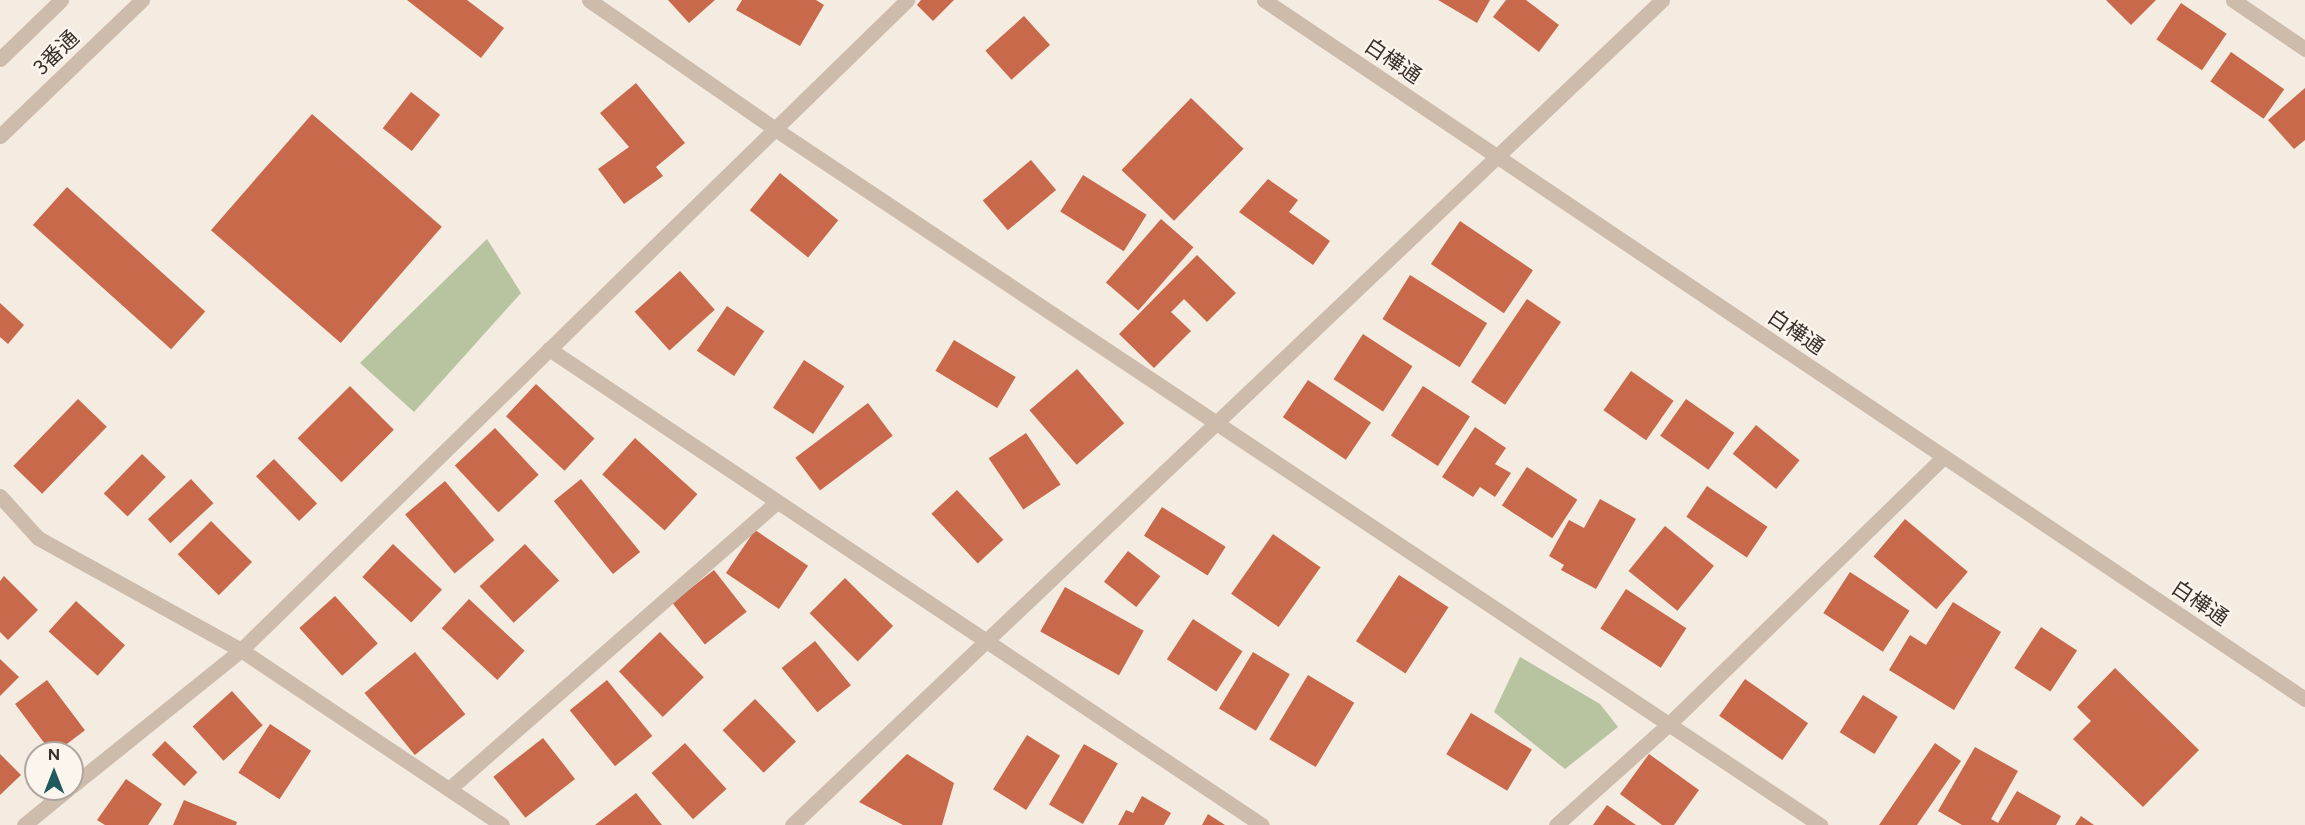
<!DOCTYPE html>
<html>
<head>
<meta charset="utf-8">
<style>
	body { margin:0 }
	#map { position:relative; width:2305px; height:825px; overflow:hidden; background:#f4ebe1; font-family:Figtree,"Noto Sans JP",sans-serif }
	div>[style] { position:absolute }
	[style*='--x'] { left:calc(var(--x)*1px); top:calc(var(--y)*1px); width:calc(var(--w)*1px); rotate:calc(var(--a)*1deg) }
	.green>* { inset:0; background:#b8c4a0 }
	.building>* { inset:0; background:#c8694b; transform-origin:0 0 }
	.minor>* { height:15px; margin:-7.5px; padding:0 7.5px; transform-origin:7.5px; border-radius:7.5px; background:#cdbbac }
	span { translate:-50% -50%; white-space:nowrap; text-align:center; line-height:1.15; -webkit-text-stroke:4.5px #fbf5ee; paint-order:stroke }
	.street-label { font-size:21px; color:#3b302b }
	.north { position:absolute; left:24px; top:741px; width:60px; height:60px; box-sizing:border-box; background:#fbf5ee; border:2px solid #aea6a0; border-radius:50%; rotate:0deg; font-size:16px; font-weight:700; line-height:24px; text-align:center; color:#3b302b }
	.north::after { content:''; display:block; margin:auto; width:21px; height:27px; background:#1f5a5e; clip-path:polygon(50% 0,100% 100%,50% 72%,0 100%) }
</style>
</head>
<body>
<div id="map">
	<div class="green">
		<div style="clip-path:polygon(487px 239px,521px 293px,414px 412px,360px 363px)"></div>
		<div style="clip-path:polygon(1520px 657px,1600px 704px,1618px 727px,1565px 769px,1494px 712px)"></div>
	</div>
	<div class="building">
		<div style="clip-path:polygon(407px 0,467px 0,504px 28px,481px 58px)"></div>
		<div style="clip-path:polygon(668px 0,715px 0,689px 23px)"></div>
		<div style="clip-path:polygon(742px 0,816px 0,824px 5px,800px 46px,736px 10px)"></div>
		<div style="clip-path:polygon(921px 0,954px 0,933px 21px,917px 5px)"></div>
		<div style="clip-path:polygon(1438px 0,1490px 0,1477px 23px)"></div>
		<div style="clip-path:polygon(1506px 0,1526px 0,1559px 25px,1539px 52px,1493px 17px)"></div>
		<div style="clip-path:polygon(2106px 0,2156px 0,2131px 25px)"></div>
		<div style="left:2181px;top:3px;width:55px;height:44px;rotate:34deg"></div>
		<div style="left:1024px;top:16px;width:39px;height:52px;rotate:48deg"></div>
		<div style="left:2231px;top:52px;width:65px;height:36px;rotate:35deg"></div>
		<div style="clip-path:polygon(636px 83px,685px 143px,656px 167px,663px 176px,624px 204px,598px 169px,629px 147px,600px 113px)"></div>
		<div style="clip-path:polygon(2305px 88px,2305px 140px,2294px 149px,2268px 120px)"></div>
		<div style="left:411px;top:92px;width:37px;height:46px;rotate:38deg"></div>
		<div style="left:1191px;top:98px;width:73px;height:100px;rotate:44deg"></div>
		<div style="left:312px;top:114px;width:172px;height:154px;rotate:41deg"></div>
		<div style="left:1031px;top:160px;width:39px;height:63px;rotate:50deg"></div>
		<div style="left:780px;top:173px;width:75px;height:48px;rotate:39deg"></div>
		<div style="left:1083px;top:175px;width:75px;height:43px;rotate:32deg"></div>
		<div style="clip-path:polygon(1268px 179px,1298px 200px,1289px 212px,1330px 241px,1313px 265px,1239px 212px)"></div>
		<div style="left:67px;top:187px;width:186px;height:51px;rotate:42deg"></div>
		<div style="left:1161px;top:219px;width:43px;height:84px;rotate:41deg"></div>
		<div style="left:1460px;top:221px;width:88px;height:52px;rotate:34deg"></div>
		<div style="clip-path:polygon(1197px 255px,1236px 293px,1207px 322px,1184px 299px,1171px 312px,1191px 331px,1154px 368px,1119px 334px)"></div>
		<div style="left:680px;top:271px;width:52px;height:61px;rotate:48deg"></div>
		<div style="left:1410px;top:275px;width:91px;height:52px;rotate:32deg"></div>
		<div style="left:1527px;top:299px;width:41px;height:100px;rotate:34deg"></div>
		<div style="clip-path:polygon(0 303px,24px 325px,8px 344px,0 337px)"></div>
		<div style="left:727px;top:306px;width:45px;height:54px;rotate:34deg"></div>
		<div style="left:1363px;top:334px;width:59px;height:54px;rotate:33deg"></div>
		<div style="left:954px;top:340px;width:72px;height:36px;rotate:31deg"></div>
		<div style="left:804px;top:360px;width:48px;height:57px;rotate:33deg"></div>
		<div style="left:1077px;top:369px;width:72px;height:63px;rotate:49deg"></div>
		<div style="left:1631px;top:371px;width:52px;height:48px;rotate:35deg"></div>
		<div style="left:1308px;top:380px;width:76px;height:45px;rotate:34deg"></div>
		<div style="left:536px;top:384px;width:80px;height:44px;rotate:43deg"></div>
		<div style="left:350px;top:386px;width:62px;height:74px;rotate:45deg"></div>
		<div style="left:1423px;top:386px;width:56px;height:59px;rotate:33deg"></div>
		<div style="left:78px;top:399px;width:40px;height:93px;rotate:44deg"></div>
		<div style="left:1686px;top:399px;width:59px;height:45px;rotate:35deg"></div>
		<div style="left:868px;top:403px;width:41px;height:91px;rotate:53deg"></div>
		<div style="left:1756px;top:425px;width:56px;height:37px;rotate:39deg"></div>
		<div style="clip-path:polygon(1475px 427px,1506px 448px,1495px 464px,1511px 473px,1495px 497px,1480px 487px,1473px 497px,1442px 477px)"></div>
		<div style="left:495px;top:428px;width:64px;height:55px;rotate:47deg"></div>
		<div style="left:1026px;top:433px;width:62px;height:45px;rotate:56deg"></div>
		<div style="left:635px;top:438px;width:84px;height:49px;rotate:42deg"></div>
		<div style="left:142px;top:454px;width:33px;height:55px;rotate:44deg"></div>
		<div style="left:274px;top:459px;width:62px;height:25px;rotate:46deg"></div>
		<div style="left:1527px;top:467px;width:60px;height:46px;rotate:33deg"></div>
		<div style="left:191px;top:479px;width:33px;height:59px;rotate:47deg"></div>
		<div style="left:581px;top:479px;width:94px;height:35px;rotate:51deg"></div>
		<div style="left:445px;top:481px;width:77px;height:52px;rotate:50deg"></div>
		<div style="left:1707px;top:486px;width:73px;height:37px;rotate:34deg"></div>
		<div style="left:957px;top:490px;width:68px;height:35px;rotate:47deg"></div>
		<div style="clip-path:polygon(1600px 499px,1636px 519px,1596px 589px,1561px 570px,1564px 565px,1549px 556px,1569px 520px,1584px 528px)"></div>
		<div style="left:1162px;top:507px;width:75px;height:34px;rotate:32deg"></div>
		<div style="left:1905px;top:519px;width:82px;height:49px;rotate:40deg"></div>
		<div style="left:211px;top:521px;width:58px;height:47px;rotate:45deg"></div>
		<div style="left:1665px;top:526px;width:63px;height:58px;rotate:39deg"></div>
		<div style="left:755px;top:530px;width:64px;height:52px;rotate:34deg"></div>
		<div style="left:1273px;top:534px;width:58px;height:73px;rotate:35deg"></div>
		<div style="left:393px;top:544px;width:67px;height:45px;rotate:43deg"></div>
		<div style="left:525px;top:544px;width:50px;height:62px;rotate:47deg"></div>
		<div style="left:1128px;top:551px;width:41px;height:39px;rotate:38deg"></div>
		<div style="left:714px;top:570px;width:53px;height:53px;rotate:52deg"></div>
		<div style="left:1850px;top:572px;width:71px;height:49px;rotate:33deg"></div>
		<div style="left:1399px;top:575px;width:59px;height:79px;rotate:33deg"></div>
		<div style="clip-path:polygon(4px 576px,38px 610px,8px 640px,0 632px,0 581px)"></div>
		<div style="left:845px;top:578px;width:68px;height:50px;rotate:45deg"></div>
		<div style="left:1065px;top:587px;width:90px;height:51px;rotate:29deg"></div>
		<div style="left:1626px;top:589px;width:72px;height:47px;rotate:33deg"></div>
		<div style="left:335px;top:596px;width:64px;height:48px;rotate:48deg"></div>
		<div style="left:469px;top:599px;width:76px;height:40px;rotate:43deg"></div>
		<div style="left:76px;top:601px;width:66px;height:41px;rotate:42deg"></div>
		<div style="clip-path:polygon(1953px 602px,2001px 632px,1954px 710px,1889px 670px,1910px 635px,1926px 645px)"></div>
		<div style="left:1193px;top:619px;width:59px;height:48px;rotate:33deg"></div>
		<div style="left:2041px;top:627px;width:43px;height:49px;rotate:33deg"></div>
		<div style="left:660px;top:632px;width:63px;height:57px;rotate:46deg"></div>
		<div style="left:815px;top:641px;width:57px;height:43px;rotate:51deg"></div>
		<div style="left:415px;top:652px;width:80px;height:65px;rotate:51deg"></div>
		<div style="left:1253px;top:652px;width:43px;height:66px;rotate:31deg"></div>
		<div style="clip-path:polygon(0 659px,19px 677px,0 696px)"></div>
		<div style="clip-path:polygon(2115px 668px,2199px 750px,2143px 807px,2073px 739px,2091px 721px,2077px 707px)"></div>
		<div style="left:1308px;top:675px;width:54px;height:75px;rotate:31deg"></div>
		<div style="left:1745px;top:679px;width:77px;height:45px;rotate:35deg"></div>
		<div style="left:47px;top:680px;width:63px;height:40px;rotate:53deg"></div>
		<div style="left:607px;top:680px;width:72px;height:48px;rotate:51deg"></div>
		<div style="left:232px;top:691px;width:46px;height:53px;rotate:48deg"></div>
		<div style="left:1863px;top:695px;width:41px;height:44px;rotate:32deg"></div>
		<div style="left:755px;top:699px;width:59px;height:45px;rotate:46deg"></div>
		<div style="left:1471px;top:713px;width:71px;height:48px;rotate:31deg"></div>
		<div style="left:270px;top:724px;width:49px;height:58px;rotate:33deg"></div>
		<div style="left:1027px;top:735px;width:39px;height:64px;rotate:32deg"></div>
		<div style="left:543px;top:738px;width:52px;height:63px;rotate:52deg"></div>
		<div style="left:165px;top:741px;width:45px;height:19px;rotate:44deg"></div>
		<div style="left:685px;top:743px;width:62px;height:45px;rotate:48deg"></div>
		<div style="clip-path:polygon(1935px 743px,1961px 761px,1917px 825px,1879px 825px)"></div>
		<div style="left:1084px;top:744px;width:39px;height:70px;rotate:30deg"></div>
		<div style="clip-path:polygon(1975px 747px,2018px 771px,1991px 819px,1998px 823px,2017px 791px,2061px 816px,2056px 825px,1962px 825px,1938px 811px)"></div>
		<div style="clip-path:polygon(0 754px,21px 775px,0 795px)"></div>
		<div style="clip-path:polygon(907px 754px,954px 783px,942px 825px,903px 825px,859px 802px)"></div>
		<div style="clip-path:polygon(1649px 754px,1699px 790px,1674px 825px,1662px 825px,1620px 794px)"></div>
		<div style="clip-path:polygon(126px 779px,162px 804px,148px 825px,105px 825px,97px 820px)"></div>
		<div style="clip-path:polygon(636px 793px,662px 825px,595px 825px)"></div>
		<div style="clip-path:polygon(1142px 796px,1171px 813px,1164px 825px,1118px 825px,1126px 810px,1133px 813px)"></div>
		<div style="clip-path:polygon(184px 800px,237px 822px,236px 825px,173px 825px)"></div>
		<div style="clip-path:polygon(1607px 805px,1636px 825px,1593px 825px)"></div>
		<div style="clip-path:polygon(1208px 814px,1225px 825px,1202px 825px)"></div>
		<div style="clip-path:polygon(2081px 816px,2094px 825px,2075px 825px)"></div>
	</div>
	<div class="minor">
		<div style="--x:589;--y:0;--w:226;--a:34.7"></div>
		<div style="--x:775;--y:129;--w:1256;--a:33.66"></div>
		<div style="--x:1264;--y:0;--w:1254;--a:33.88"></div>
		<div style="--x:2233;--y:0;--w:87;--a:34.2"></div>
		<div style="--x:0;--y:59;--w:85;--a:-44"></div>
		<div style="--x:0;--y:136;--w:197;--a:-43.8"></div>
		<div style="--x:549;--y:349;--w:857;--a:33.73"></div>
		<div style="--x:0;--y:496;--w:57;--a:47.9"></div>
		<div style="--x:38;--y:538;--w:232;--a:28.9"></div>
		<div style="--x:241;--y:650;--w:314;--a:33.8"></div>
		<div style="--x:72;--y:786;--w:217;--a:-38.8"></div>
		<div style="--x:241;--y:650;--w:931;--a:-44.3"></div>
		<div style="--x:449;--y:789;--w:434;--a:-41.2"></div>
		<div style="--x:24;--y:825;--w:57;--a:-39.3"></div>
		<div style="--x:792;--y:825;--w:1199;--a:-43.48"></div>
		<div style="--x:1556;--y:825;--w:152;--a:-41.8"></div>
		<div style="--x:1669;--y:724;--w:383;--a:-44.2"></div>
	</div>
	<div class="street-label">
		<span style="left:56px;top:53px;rotate:-44deg">3番通</span>
		<span style="left:1393px;top:61px;rotate:34deg">白樺通</span>
		<span style="left:1796px;top:332px;rotate:34deg">白樺通</span>
		<span style="left:2200px;top:603px;rotate:34deg">白樺通</span>
	</div>
	<div class="north">N</div>
</div>
</body>
</html>
